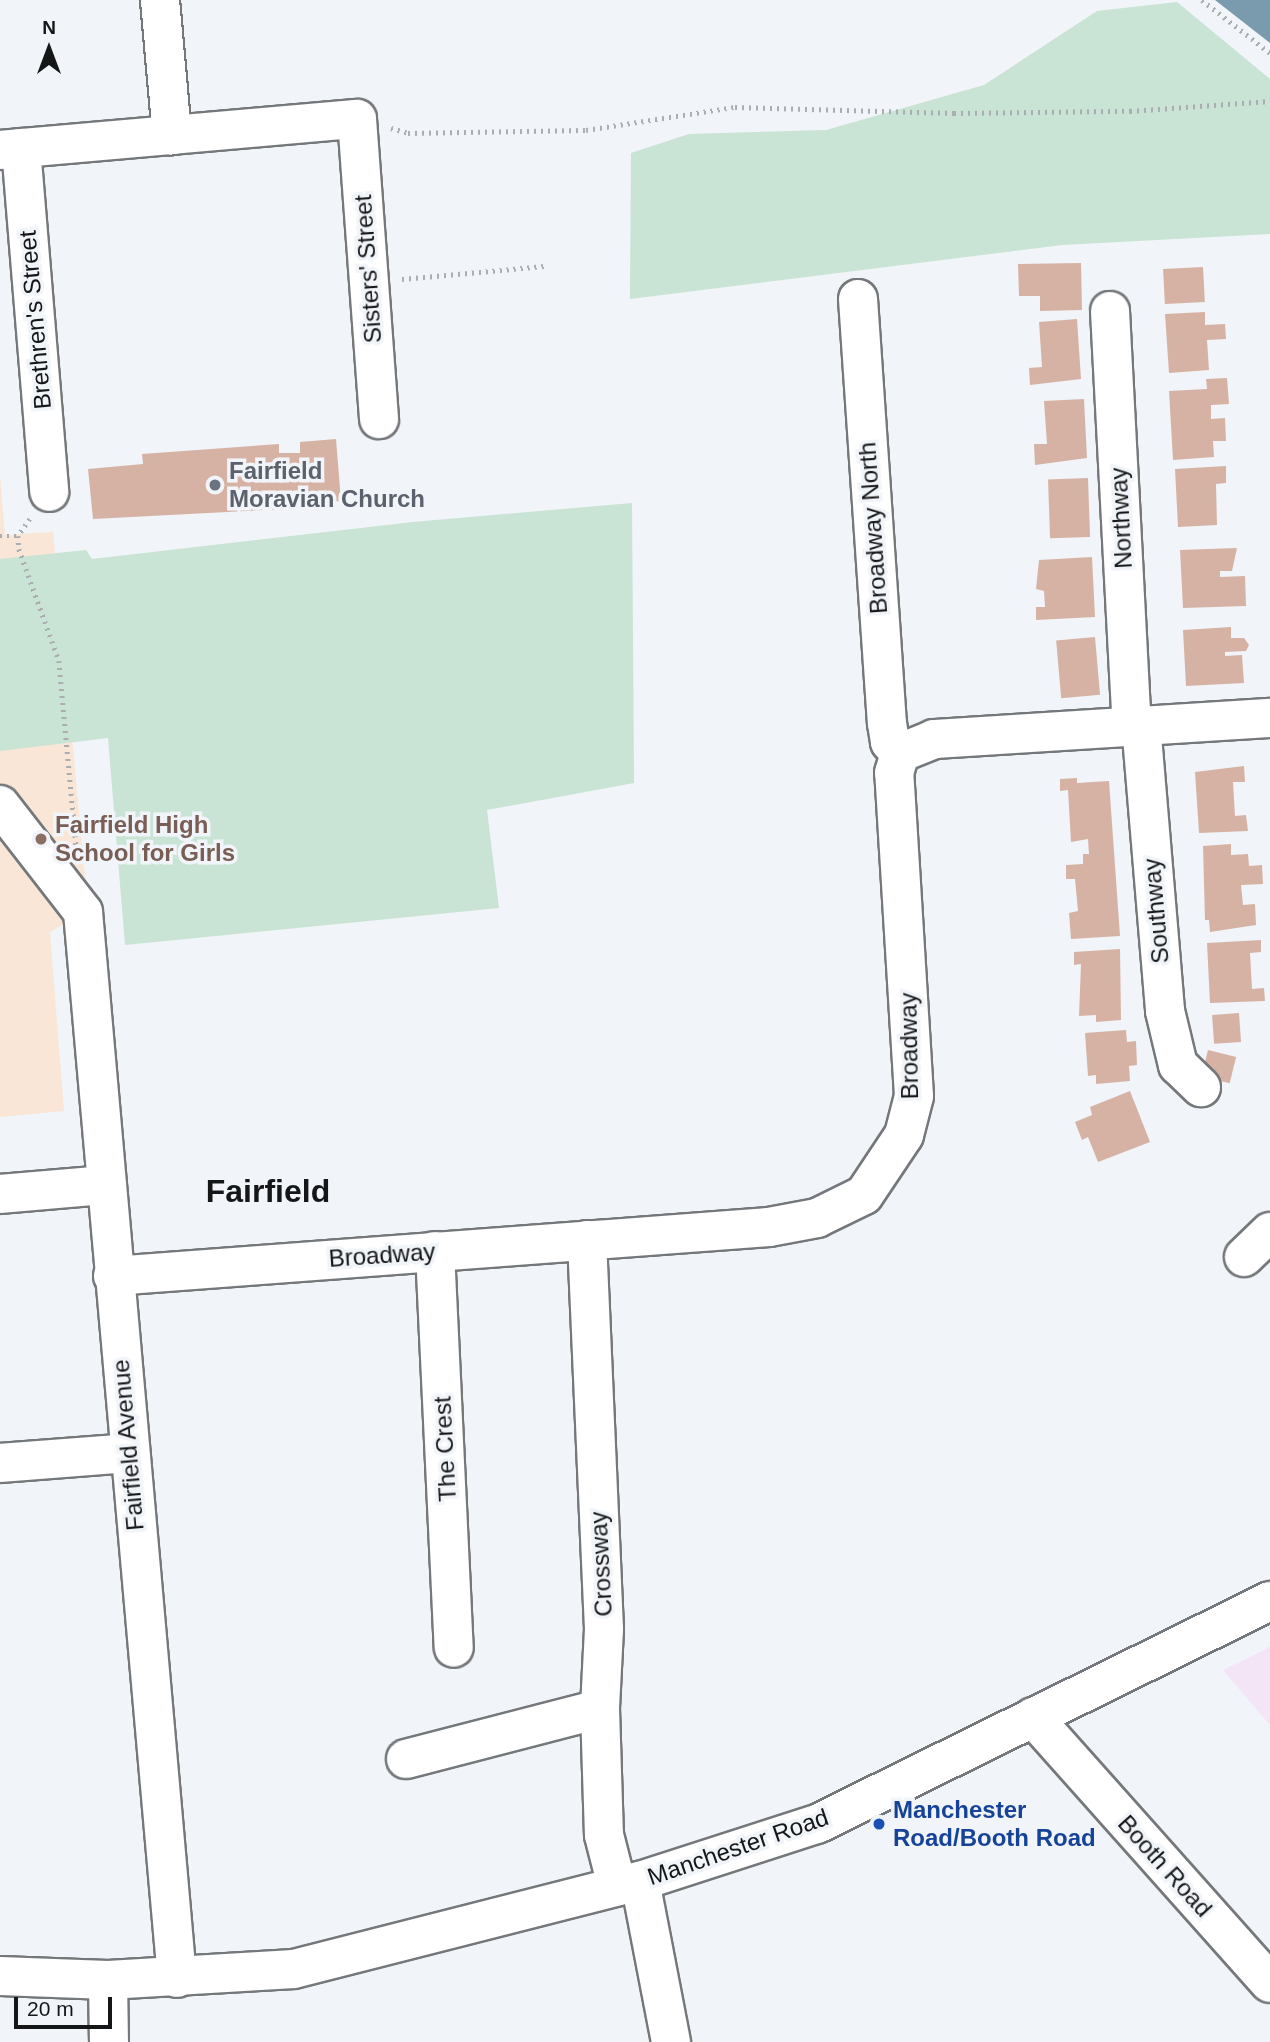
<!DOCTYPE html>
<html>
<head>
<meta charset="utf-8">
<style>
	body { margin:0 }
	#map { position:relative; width:1270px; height:2042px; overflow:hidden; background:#f1f4f8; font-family:Arial,sans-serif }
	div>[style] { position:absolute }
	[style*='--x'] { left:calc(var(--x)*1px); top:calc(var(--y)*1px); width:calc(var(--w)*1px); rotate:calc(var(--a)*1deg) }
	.commercial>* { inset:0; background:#f3e4f6 }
	.education>* { inset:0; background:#f9e6d6 }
	.green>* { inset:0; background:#c9e3d4 }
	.water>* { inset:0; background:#799bad }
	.building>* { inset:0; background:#d6b2a4; transform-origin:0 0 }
	.path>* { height:4.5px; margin-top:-2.25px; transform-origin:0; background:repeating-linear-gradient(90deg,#abaeb1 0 2px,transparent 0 7px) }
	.roads { filter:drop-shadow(2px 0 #75787b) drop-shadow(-2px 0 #75787b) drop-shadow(0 2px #75787b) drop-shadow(0 -2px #75787b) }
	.minor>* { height:38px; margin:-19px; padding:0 19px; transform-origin:19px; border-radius:19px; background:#fff }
	.highway>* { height:38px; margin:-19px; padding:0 19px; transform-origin:19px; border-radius:19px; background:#fff }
	.dots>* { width:19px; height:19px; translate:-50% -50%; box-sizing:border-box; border:4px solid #f1f4f8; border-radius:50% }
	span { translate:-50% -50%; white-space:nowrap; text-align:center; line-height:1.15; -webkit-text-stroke:7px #f1f4f8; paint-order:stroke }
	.street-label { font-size:24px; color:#151618 }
	.worship-label { font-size:24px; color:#5b616d; font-weight:700 }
	.left { translate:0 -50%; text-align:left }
	.education-label { font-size:24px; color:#785e54; font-weight:700 }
	.transit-label { font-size:24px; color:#164399; font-weight:700 }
	.district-label { font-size:32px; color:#151618; font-weight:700 }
	.north { position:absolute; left:14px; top:14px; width:70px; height:70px; -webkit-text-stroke:5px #f1f4f8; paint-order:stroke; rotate:0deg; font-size:19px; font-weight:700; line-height:28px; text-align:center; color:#151618 }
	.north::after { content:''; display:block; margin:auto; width:24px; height:32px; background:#151618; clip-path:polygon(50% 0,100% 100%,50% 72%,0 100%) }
	.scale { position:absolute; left:14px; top:1997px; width:98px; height:32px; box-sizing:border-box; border:4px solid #151618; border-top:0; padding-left:9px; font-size:21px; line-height:24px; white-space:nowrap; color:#151618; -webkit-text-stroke:5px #f1f4f8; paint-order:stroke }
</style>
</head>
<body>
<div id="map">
	<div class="commercial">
		<div style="clip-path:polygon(1270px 1647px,1270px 1725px,1223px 1670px)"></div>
	</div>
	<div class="education">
		<div style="clip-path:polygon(0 475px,5px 535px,53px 532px,89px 921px,68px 922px,50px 932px,64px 1111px,0 1117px)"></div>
	</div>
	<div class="green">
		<div style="clip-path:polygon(1177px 2px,1270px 79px,1270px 234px,1062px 245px,630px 299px,631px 153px,689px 134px,826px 130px,984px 85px,1097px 11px)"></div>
		<div style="clip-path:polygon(632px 503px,634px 783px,487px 810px,499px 908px,125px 945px,108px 738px,0 751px,0 559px,86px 550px,92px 559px,413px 522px)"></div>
	</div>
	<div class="water">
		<div style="clip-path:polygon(1215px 0,1270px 0,1270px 43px)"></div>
	</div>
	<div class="building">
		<div style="clip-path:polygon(1081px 263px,1082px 310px,1040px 311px,1040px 296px,1019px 296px,1018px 264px)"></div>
		<div style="left:1203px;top:267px;width:35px;height:40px;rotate:87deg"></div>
		<div style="clip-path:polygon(1205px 312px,1205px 325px,1225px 324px,1226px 339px,1207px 340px,1209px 370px,1169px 373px,1165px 314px)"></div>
		<div style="clip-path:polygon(1077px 319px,1081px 379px,1030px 385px,1029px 368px,1042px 367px,1039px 322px)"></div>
		<div style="clip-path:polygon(1227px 378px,1229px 404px,1211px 405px,1211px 419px,1225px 418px,1226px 441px,1213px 441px,1214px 457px,1173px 460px,1169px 391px,1207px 389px,1206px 379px)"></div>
		<div style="clip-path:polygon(1084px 399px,1087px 458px,1035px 465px,1034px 444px,1047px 444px,1044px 401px)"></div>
		<div style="clip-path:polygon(336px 439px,341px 501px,284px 505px,284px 509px,93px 519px,88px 469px,143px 464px,142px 454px,279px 444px,279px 453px,300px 453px,300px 442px)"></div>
		<div style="clip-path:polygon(1226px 466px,1226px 483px,1216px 484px,1217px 525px,1178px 527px,1175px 469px)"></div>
		<div style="left:1088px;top:478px;width:59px;height:40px;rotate:88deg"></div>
		<div style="clip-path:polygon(1237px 548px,1232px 571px,1220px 571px,1220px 577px,1245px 576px,1246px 606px,1183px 608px,1180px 550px)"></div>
		<div style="clip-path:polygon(1092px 557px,1095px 617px,1036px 620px,1036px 607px,1045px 607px,1044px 591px,1036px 589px,1039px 560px)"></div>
		<div style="clip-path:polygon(1231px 627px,1231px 638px,1244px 638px,1249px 645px,1246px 651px,1225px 652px,1225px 656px,1242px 655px,1244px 683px,1186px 686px,1183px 630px)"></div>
		<div style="left:1095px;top:637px;width:58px;height:39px;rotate:85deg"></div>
		<div style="clip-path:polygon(1244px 766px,1245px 782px,1233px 782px,1235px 816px,1246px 815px,1248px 831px,1199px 833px,1195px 772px)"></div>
		<div style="clip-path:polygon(1077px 778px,1077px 783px,1109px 781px,1120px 936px,1071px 939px,1069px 913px,1078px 911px,1075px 879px,1066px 879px,1066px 865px,1083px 864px,1083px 854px,1089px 854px,1088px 839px,1071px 842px,1068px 790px,1060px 791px,1060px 779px)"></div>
		<div style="clip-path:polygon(1231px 844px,1231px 855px,1248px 854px,1249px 866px,1262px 865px,1263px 884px,1241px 885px,1243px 905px,1255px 904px,1256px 925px,1210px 932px,1209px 920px,1205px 920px,1203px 846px)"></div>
		<div style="clip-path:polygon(1261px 940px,1261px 952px,1250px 953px,1252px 989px,1264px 988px,1265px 1001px,1210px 1003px,1207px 943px)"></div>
		<div style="clip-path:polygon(1120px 949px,1121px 1020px,1096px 1022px,1096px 1015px,1079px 1016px,1081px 964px,1074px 965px,1074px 952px)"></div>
		<div style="left:1239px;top:1013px;width:29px;height:27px;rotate:86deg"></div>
		<div style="clip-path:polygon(1126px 1030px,1127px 1042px,1136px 1041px,1137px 1065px,1129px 1066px,1130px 1081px,1096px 1084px,1096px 1075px,1088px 1076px,1085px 1033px)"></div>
		<div style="left:1208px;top:1050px;width:29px;height:27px;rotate:14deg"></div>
		<div style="clip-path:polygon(1130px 1091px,1150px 1142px,1098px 1162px,1088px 1137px,1082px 1140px,1075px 1122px,1092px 1115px,1090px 1107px)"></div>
	</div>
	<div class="path">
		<div style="--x:1202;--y:0;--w:86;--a:37.9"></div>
		<div style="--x:391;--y:128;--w:18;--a:16"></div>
		<div style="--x:408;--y:133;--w:178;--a:-1"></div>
		<div style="--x:586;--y:130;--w:151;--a:-8.8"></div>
		<div style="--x:735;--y:107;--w:219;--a:1.6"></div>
		<div style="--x:954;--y:113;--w:176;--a:-0.7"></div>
		<div style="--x:1130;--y:111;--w:140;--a:-4.1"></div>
		<div style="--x:402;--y:279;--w:143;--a:-5.2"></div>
		<div style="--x:30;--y:519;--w:21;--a:125"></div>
		<div style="--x:18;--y:536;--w:13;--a:86"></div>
		<div style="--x:19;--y:549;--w:119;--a:70.3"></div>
		<div style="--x:59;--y:661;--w:185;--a:84.7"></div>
		<div style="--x:0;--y:536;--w:18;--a:0"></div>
	</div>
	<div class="roads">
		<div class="minor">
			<div style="--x:160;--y:0;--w:136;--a:84.9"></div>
			<div style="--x:21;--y:148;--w:345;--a:85.3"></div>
			<div style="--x:0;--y:150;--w:358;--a:-5"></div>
			<div style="--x:357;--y:119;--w:301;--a:85.8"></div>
			<div style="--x:858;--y:299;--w:425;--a:86.1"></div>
			<div style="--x:887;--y:723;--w:19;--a:81"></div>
			<div style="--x:890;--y:742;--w:15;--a:48"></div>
			<div style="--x:1110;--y:311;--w:415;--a:87"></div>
			<div style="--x:1141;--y:724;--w:288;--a:85.2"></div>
			<div style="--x:1165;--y:1011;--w:56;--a:76.5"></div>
			<div style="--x:1178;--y:1065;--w:32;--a:44"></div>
			<div style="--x:0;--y:805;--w:135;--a:52.2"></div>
			<div style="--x:83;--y:912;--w:1070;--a:84.96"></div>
			<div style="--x:0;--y:1194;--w:105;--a:-4.9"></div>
			<div style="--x:587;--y:1240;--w:389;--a:87.5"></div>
			<div style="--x:604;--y:1629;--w:80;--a:92.9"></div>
			<div style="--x:600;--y:1709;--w:126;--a:88.2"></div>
			<div style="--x:604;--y:1835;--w:53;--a:75.7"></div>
			<div style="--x:435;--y:1251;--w:397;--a:87.3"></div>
			<div style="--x:1244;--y:1257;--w:36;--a:-44"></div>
			<div style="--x:113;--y:1276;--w:658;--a:-4.27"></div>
			<div style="--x:769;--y:1227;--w:49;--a:-10.6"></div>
			<div style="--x:817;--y:1218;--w:52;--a:-26.1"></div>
			<div style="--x:864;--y:1195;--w:72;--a:-56.3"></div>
			<div style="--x:904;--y:1135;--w:40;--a:-75.6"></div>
			<div style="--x:914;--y:1096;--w:324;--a:-93.5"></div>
			<div style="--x:894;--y:773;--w:21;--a:-73"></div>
			<div style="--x:900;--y:753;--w:37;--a:-22"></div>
			<div style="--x:934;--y:739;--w:337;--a:-3.6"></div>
			<div style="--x:0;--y:1463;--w:129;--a:-4.4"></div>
			<div style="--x:1033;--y:1717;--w:356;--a:48.3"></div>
			<div style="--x:406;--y:1759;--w:200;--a:-14.5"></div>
			<div style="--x:640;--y:1881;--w:164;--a:79.1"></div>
			<div style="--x:108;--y:1980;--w:62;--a:89.1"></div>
		</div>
		<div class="highway">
			<div style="--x:0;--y:1976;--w:108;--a:2.1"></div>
			<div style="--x:108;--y:1980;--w:186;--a:-3.4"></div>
			<div style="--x:294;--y:1969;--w:357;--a:-14.3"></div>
			<div style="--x:640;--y:1881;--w:186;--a:-17.9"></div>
			<div style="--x:817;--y:1824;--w:505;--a:-26.21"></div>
		</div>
	</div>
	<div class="dots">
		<div style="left:215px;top:485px;background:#6b7280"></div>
		<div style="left:41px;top:839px;background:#8d6e63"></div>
		<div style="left:879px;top:1824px;background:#1a4fb4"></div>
	</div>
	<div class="street-label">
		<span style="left:368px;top:269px;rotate:-94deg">Sisters' Street</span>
		<span style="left:35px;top:320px;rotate:-95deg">Brethren's Street</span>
		<span style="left:1121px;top:518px;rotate:-93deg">Northway</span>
		<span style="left:873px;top:528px;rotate:-94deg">Broadway North</span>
		<span style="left:1156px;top:911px;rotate:-95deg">Southway</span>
		<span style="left:909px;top:1046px;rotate:-91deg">Broadway</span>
		<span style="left:382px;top:1255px;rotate:-4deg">Broadway</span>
		<span style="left:128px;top:1445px;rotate:-95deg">Fairfield Avenue</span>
		<span style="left:445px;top:1449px;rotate:-93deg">The Crest</span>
		<span style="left:601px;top:1564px;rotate:-93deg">Crossway</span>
		<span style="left:738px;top:1847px;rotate:-19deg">Manchester Road</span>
		<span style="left:1165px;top:1866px;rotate:48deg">Booth Road</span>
	</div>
	<div class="worship-label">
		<span class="left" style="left:229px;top:485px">Fairfield<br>Moravian Church</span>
	</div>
	<div class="education-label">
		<span class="left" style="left:55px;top:839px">Fairfield High<br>School for Girls</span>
	</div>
	<div class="transit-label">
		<span class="left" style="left:893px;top:1824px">Manchester<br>Road/Booth Road</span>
	</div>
	<div class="district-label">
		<span style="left:268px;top:1191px">Fairfield</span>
	</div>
	<div class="north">N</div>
	<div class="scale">20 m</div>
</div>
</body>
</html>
